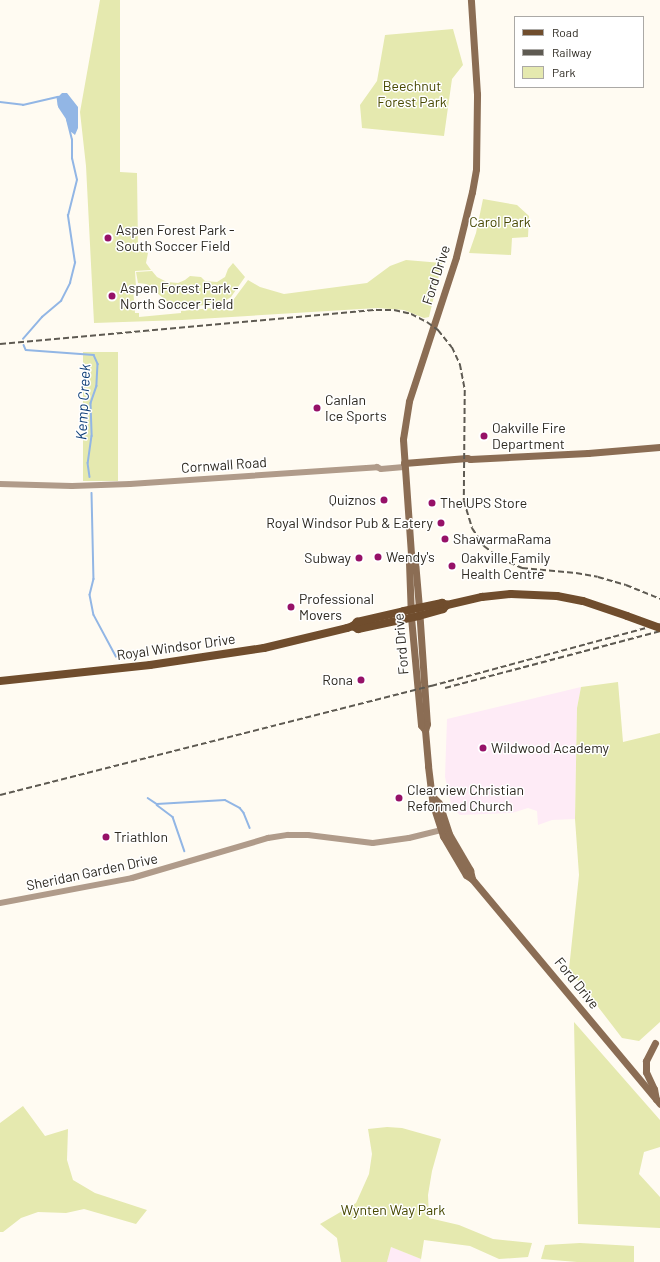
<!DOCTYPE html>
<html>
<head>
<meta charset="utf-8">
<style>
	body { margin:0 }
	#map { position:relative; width:660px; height:1262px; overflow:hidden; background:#fffbf2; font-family:Barlow,sans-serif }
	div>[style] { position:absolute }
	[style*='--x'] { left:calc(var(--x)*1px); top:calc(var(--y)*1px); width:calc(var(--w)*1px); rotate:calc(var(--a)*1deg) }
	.education>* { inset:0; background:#feebf6 }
	.green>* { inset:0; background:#e5e9af; transform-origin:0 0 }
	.water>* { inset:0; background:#92b6e5 }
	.stream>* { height:1.5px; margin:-0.75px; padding:0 0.75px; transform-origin:0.75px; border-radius:0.75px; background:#92b6e5 }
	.tertiary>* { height:6px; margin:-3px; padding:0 3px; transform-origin:3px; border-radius:3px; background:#b09b8a }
	.secondary>* { height:7px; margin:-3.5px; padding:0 3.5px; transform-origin:3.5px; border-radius:3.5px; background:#8b6d54 }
	.primary>* { height:8px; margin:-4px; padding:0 4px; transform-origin:4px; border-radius:4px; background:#704d2d }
	.rail>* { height:1.5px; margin-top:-0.75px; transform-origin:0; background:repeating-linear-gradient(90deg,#5e5a52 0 6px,transparent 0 9px) }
	.primary-bridge>* { height:8px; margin:-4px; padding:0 4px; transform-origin:4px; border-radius:4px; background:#704d2d }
	.dots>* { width:11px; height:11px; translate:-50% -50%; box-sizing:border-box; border:2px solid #fff; border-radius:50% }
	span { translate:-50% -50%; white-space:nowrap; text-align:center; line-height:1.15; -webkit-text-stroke:3px #fff; paint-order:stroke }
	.park-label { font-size:14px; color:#474800 }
	.poi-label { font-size:14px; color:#2d2921 }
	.left { translate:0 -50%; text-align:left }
	.right { translate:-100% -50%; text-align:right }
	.street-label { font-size:14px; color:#2d2921 }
	.water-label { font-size:15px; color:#12427a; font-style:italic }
	.legend { position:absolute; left:514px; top:16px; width:130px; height:72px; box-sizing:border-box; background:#fff; border:1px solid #aba9a6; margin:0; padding:5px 7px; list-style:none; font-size:12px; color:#2d2921 }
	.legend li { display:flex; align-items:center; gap:8px; height:20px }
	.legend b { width:20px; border:1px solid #aba9a6 }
</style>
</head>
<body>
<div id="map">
	<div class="education">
		<div style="clip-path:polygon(581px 687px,577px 708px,575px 819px,552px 820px,538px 825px,537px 811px,528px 808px,512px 813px,460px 815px,452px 808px,445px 777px,447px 719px)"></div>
		<div style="clip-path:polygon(391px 1247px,421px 1259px,420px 1262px,387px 1262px)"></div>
	</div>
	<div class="green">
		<div style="clip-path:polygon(100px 0,120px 0,120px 172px,137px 173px,138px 248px,148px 253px,146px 263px,151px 270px,135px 271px,136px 287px,133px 288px,135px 313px,139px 313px,139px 317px,181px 313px,181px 311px,222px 307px,231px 303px,248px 280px,260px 287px,284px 294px,367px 283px,390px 266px,406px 260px,442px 263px,429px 317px,424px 318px,404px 310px,377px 308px,182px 320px,94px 323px,86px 166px,80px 112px)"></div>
		<div style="clip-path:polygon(453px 29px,463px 65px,452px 79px,444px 136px,362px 128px,360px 105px,377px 81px,385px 35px)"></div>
		<div style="clip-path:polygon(483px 199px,517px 205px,529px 216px,528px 237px,512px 238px,511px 255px,469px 253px,476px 233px)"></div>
		<div style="clip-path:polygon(233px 263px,245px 277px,231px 297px,220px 304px,180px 307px,167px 305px,168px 302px,146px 284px,138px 283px,136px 272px,152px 271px,157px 277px,167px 282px,178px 283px,185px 280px,190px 276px,201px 277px,205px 281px,217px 282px,225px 277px,228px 269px)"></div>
		<div style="left:118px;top:352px;width:129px;height:35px;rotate:90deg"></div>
		<div style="clip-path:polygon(618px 682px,623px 742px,660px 733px,660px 1022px,639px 1041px,622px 1038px,569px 969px,579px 875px,575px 819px,577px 708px,581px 687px)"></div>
		<div style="clip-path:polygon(574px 1022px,660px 1120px,660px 1147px,644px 1152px,639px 1174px,660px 1197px,660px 1228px,578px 1224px)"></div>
		<div style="clip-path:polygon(23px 1106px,45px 1136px,68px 1129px,67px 1160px,73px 1180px,95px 1193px,147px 1210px,136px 1224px,84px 1209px,66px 1213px,38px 1212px,21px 1218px,3px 1232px,0 1232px,0 1123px)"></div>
		<div style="clip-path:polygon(387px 1127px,402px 1128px,441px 1139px,432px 1171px,428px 1195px,429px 1218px,459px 1225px,493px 1239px,532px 1243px,528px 1257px,499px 1259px,470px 1246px,424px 1240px,421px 1259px,391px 1247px,387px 1262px,341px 1262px,337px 1238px,320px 1224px,356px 1203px,369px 1174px,372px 1154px,368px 1129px)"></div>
		<div style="clip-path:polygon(580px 1243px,634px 1246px,634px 1262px,577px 1262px,541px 1259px,545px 1245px)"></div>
	</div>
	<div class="water">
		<div style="clip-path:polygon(62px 93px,67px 93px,78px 107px,78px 128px,75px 135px,70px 131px,66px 119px,58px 107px,58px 97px)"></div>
	</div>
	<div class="stream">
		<div style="--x:0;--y:102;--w:23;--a:7"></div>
		<div style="--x:23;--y:105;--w:36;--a:-13"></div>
		<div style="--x:58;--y:97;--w:8;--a:83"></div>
		<div style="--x:23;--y:339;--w:29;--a:-49"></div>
		<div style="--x:42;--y:317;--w:25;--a:-40"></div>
		<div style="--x:61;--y:301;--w:20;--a:-63"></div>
		<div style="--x:70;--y:283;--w:21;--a:-76"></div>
		<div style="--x:75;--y:263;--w:48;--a:-98.5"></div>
		<div style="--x:68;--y:216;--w:37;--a:-76"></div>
		<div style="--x:77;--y:180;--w:22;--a:-103"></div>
		<div style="--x:72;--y:159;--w:19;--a:-90"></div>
		<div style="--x:72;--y:140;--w:21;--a:-104"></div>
		<div style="--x:24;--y:345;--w:5;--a:68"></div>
		<div style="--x:26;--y:350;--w:68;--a:4.2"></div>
		<div style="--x:94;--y:355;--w:10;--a:66"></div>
		<div style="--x:98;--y:364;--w:22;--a:93"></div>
		<div style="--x:97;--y:386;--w:18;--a:109"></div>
		<div style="--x:91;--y:403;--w:33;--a:88"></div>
		<div style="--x:92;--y:436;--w:27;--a:98"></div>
		<div style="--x:88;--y:463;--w:14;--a:82"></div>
		<div style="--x:92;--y:493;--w:86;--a:88.7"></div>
		<div style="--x:94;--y:579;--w:16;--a:104"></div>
		<div style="--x:90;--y:595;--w:20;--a:79"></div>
		<div style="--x:94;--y:615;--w:47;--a:61.8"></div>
		<div style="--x:148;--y:798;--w:11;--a:34"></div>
		<div style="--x:157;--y:804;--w:68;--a:-3.4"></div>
		<div style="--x:225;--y:800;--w:17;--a:28"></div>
		<div style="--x:240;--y:808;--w:6;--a:51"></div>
		<div style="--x:244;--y:813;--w:16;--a:68"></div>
		<div style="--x:157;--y:805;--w:20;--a:37"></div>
		<div style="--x:173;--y:817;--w:36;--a:71"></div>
	</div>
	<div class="tertiary">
		<div style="--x:0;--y:484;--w:72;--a:1.6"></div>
		<div style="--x:72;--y:486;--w:58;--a:-2"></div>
		<div style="--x:130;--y:484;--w:248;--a:-3.9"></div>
		<div style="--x:377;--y:467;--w:4;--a:27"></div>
		<div style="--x:381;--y:469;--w:23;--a:-5"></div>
		<div style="--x:0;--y:903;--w:134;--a:-10.7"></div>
		<div style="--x:132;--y:878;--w:142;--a:-16.4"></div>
		<div style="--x:268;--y:838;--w:20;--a:-9"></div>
		<div style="--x:288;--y:835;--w:20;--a:0"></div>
		<div style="--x:308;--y:835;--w:65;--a:7"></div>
		<div style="--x:373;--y:843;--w:36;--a:-8"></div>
		<div style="--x:409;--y:838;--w:36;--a:-14"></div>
	</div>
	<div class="secondary">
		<div style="--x:404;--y:463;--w:63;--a:-4.5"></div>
		<div style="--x:467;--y:458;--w:3;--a:18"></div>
		<div style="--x:470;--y:459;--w:118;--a:-2.9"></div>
		<div style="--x:588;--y:453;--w:72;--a:-4.8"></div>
		<div style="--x:411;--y:554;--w:8;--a:60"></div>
		<div style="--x:415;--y:561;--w:47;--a:85.1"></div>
		<div style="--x:419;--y:608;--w:116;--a:86.1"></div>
		<div style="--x:427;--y:724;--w:6;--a:108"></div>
		<div style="--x:425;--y:730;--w:36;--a:85"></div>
		<div style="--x:428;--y:766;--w:39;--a:83"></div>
		<div style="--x:433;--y:805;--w:33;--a:72"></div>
		<div style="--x:443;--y:836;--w:45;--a:59.5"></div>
		<div style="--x:466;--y:875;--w:7;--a:34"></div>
		<div style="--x:472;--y:879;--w:293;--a:50.1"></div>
		<div style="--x:425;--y:730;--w:6;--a:-129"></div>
		<div style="--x:421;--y:725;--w:108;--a:-95.3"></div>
		<div style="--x:411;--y:617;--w:55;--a:-92.1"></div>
		<div style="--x:409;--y:562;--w:8;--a:-76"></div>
		<div style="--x:411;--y:554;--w:115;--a:-94"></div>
		<div style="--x:403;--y:439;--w:38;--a:-81"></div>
		<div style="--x:409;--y:401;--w:151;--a:-71.9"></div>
		<div style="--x:456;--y:257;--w:67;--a:-76.2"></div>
		<div style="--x:472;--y:192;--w:23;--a:-80"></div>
		<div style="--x:476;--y:169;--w:75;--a:-89.2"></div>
		<div style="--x:477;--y:94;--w:94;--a:-93.7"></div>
		<div style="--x:433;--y:797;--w:8;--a:45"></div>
		<div style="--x:439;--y:803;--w:33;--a:72"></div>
		<div style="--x:449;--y:834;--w:42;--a:59.7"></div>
		<div style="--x:470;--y:870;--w:9;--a:77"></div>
		<div style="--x:655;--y:1043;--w:20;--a:117"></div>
		<div style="--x:646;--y:1061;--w:11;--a:90"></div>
		<div style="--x:646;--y:1072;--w:19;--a:65"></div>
		<div style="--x:654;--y:1089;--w:10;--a:79"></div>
	</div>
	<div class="primary">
		<div style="--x:353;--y:626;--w:6;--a:31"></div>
		<div style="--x:358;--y:629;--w:62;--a:-12"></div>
		<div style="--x:419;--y:616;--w:25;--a:-16"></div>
		<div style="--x:443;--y:609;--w:6;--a:-45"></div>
		<div style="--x:0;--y:681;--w:151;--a:-6.1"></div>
		<div style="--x:150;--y:665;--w:115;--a:-8.5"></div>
		<div style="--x:264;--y:648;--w:85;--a:-13.5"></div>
		<div style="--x:347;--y:628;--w:6;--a:-18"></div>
		<div style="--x:353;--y:626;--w:6;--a:-45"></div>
		<div style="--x:357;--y:622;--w:48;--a:-13.2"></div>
		<div style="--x:404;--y:611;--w:39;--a:-12"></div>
		<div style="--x:442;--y:603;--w:5;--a:22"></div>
		<div style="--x:447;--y:605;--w:36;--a:-13"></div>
		<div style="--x:482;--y:597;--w:29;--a:-6"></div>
		<div style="--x:511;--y:594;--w:46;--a:2.5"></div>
		<div style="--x:557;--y:596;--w:26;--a:11"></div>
		<div style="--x:583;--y:601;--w:46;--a:18.8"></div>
	</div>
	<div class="rail">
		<div style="--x:0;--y:344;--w:378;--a:-5.2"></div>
		<div style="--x:376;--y:310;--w:18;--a:0"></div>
		<div style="--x:394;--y:310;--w:17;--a:13"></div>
		<div style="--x:411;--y:314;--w:18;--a:27"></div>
		<div style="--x:427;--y:322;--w:14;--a:36"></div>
		<div style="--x:438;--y:330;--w:22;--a:51"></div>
		<div style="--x:452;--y:347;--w:19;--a:65"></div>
		<div style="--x:460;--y:364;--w:26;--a:79"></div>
		<div style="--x:465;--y:390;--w:111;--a:90.5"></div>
		<div style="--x:464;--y:501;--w:28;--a:73"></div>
		<div style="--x:472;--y:528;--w:22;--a:56"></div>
		<div style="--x:484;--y:546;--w:21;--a:37"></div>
		<div style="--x:501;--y:559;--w:23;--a:23"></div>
		<div style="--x:522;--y:568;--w:54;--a:5.3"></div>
		<div style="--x:576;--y:573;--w:22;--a:10"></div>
		<div style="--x:598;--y:577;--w:29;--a:16"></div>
		<div style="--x:626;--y:585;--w:37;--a:22"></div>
		<div style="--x:445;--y:688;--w:222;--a:-14.8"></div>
		<div style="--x:0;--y:795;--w:445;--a:-14.2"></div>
		<div style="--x:431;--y:686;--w:237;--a:-15.1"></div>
	</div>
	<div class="primary-bridge">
		<div style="--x:627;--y:616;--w:35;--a:20"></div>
	</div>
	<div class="dots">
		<div style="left:108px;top:238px;background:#961168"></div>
		<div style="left:112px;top:296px;background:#961168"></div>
		<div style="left:317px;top:408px;background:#961168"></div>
		<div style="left:484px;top:436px;background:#961168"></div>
		<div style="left:384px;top:500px;background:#961168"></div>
		<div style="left:432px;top:503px;background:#961168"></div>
		<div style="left:441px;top:523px;background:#961168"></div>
		<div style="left:445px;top:539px;background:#961168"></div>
		<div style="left:378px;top:557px;background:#961168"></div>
		<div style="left:359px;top:558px;background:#961168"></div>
		<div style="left:452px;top:566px;background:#961168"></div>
		<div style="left:291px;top:607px;background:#961168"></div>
		<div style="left:361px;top:680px;background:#961168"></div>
		<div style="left:483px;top:748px;background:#961168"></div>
		<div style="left:399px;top:798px;background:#961168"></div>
		<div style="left:106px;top:837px;background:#961168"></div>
	</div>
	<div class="park-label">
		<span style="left:412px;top:94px">Beechnut<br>Forest Park</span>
		<span style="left:500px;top:222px">Carol Park</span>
		<span style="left:393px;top:1210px">Wynten Way Park</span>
	</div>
	<div class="poi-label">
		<span class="left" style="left:116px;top:238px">Aspen Forest Park -<br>South Soccer Field</span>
		<span class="left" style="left:120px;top:296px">Aspen Forest Park -<br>North Soccer Field</span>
		<span class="left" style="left:325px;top:408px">Canlan<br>Ice Sports</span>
		<span class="left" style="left:492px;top:436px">Oakville Fire<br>Department</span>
		<span class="right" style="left:376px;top:500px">Quiznos</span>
		<span class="left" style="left:440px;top:503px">The UPS Store</span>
		<span class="right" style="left:433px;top:523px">Royal Windsor Pub &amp; Eatery</span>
		<span class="left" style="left:453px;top:539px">ShawarmaRama</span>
		<span class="left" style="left:386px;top:557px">Wendy's</span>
		<span class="right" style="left:351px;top:558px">Subway</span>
		<span class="left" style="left:461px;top:566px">Oakville Family<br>Health Centre</span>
		<span class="left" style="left:299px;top:607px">Professional<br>Movers</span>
		<span class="right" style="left:353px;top:680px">Rona</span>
		<span class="left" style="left:491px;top:748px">Wildwood Academy</span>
		<span class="left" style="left:407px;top:798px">Clearview Christian<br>Reformed Church</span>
		<span class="left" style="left:114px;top:837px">Triathlon</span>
	</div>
	<div class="street-label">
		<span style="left:436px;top:275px;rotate:-72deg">Ford Drive</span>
		<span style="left:224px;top:465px;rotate:-4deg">Cornwall Road</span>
		<span style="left:401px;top:644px;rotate:-95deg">Ford Drive</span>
		<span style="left:176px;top:647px;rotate:-8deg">Royal Windsor Drive</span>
		<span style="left:92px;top:872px;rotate:-12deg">Sheridan Garden Drive</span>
		<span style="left:577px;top:983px;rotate:51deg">Ford Drive</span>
	</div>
	<div class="water-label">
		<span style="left:83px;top:402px;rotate:-87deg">Kemp Creek</span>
	</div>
	<ul class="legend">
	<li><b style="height:5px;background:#704d2d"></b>Road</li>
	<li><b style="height:5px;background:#5e5a52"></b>Railway</li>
	<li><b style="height:11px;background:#e5e9af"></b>Park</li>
	</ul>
</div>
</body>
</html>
